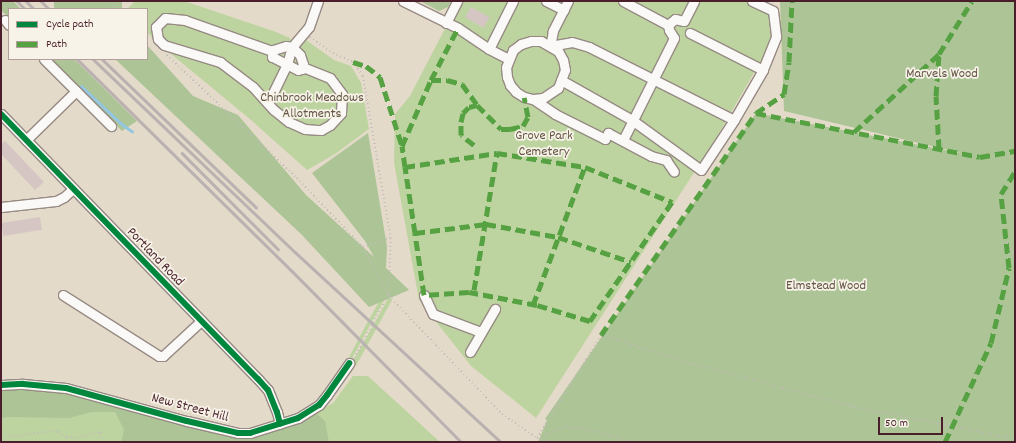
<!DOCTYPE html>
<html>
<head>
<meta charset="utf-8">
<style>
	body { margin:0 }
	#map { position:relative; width:1016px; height:443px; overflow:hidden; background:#e4dac9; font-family:Dekko,sans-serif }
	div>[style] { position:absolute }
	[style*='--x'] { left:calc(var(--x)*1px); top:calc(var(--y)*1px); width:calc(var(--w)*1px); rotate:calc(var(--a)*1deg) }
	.green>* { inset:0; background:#bed4a0 }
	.forest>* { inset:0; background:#acc496; transform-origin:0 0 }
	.stream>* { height:2.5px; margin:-1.25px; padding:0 1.25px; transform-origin:1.25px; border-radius:1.25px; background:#93c7e1 }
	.building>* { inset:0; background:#d5c6c4; transform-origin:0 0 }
	.path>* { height:1.5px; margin-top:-0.75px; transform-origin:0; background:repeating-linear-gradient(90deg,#c2bbba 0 1px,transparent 0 4px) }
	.roads { filter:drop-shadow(1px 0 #968a83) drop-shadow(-1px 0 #968a83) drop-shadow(0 1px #968a83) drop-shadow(0 -1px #968a83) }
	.minor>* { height:9px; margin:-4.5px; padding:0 4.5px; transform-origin:4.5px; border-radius:4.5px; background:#fbf9f7 }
	.rail>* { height:2.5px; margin:-1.25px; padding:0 1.25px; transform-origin:1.25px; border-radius:1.25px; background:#b9b2b1 }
	.path-bridge>* { height:1.5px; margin-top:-0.75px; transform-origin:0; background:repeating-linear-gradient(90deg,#c2bbba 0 1px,transparent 0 4px) }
	.quiet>* { height:5px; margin-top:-2.5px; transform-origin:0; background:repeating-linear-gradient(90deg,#56a243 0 10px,transparent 0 15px) }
	.cycleway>* { height:6px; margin:-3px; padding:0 3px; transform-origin:3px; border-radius:3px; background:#00873e }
	span { translate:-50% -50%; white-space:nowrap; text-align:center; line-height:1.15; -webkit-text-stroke:3.5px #f7f3e8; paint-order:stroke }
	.park-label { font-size:14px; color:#635444 }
	.street-label { font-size:14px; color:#4a1f2b }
	.frame { position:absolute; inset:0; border:2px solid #4a1f2b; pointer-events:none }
	.legend { position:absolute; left:8px; top:8px; width:140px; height:52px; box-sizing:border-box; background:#f7f3e8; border:1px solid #b29e9c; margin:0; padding:5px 7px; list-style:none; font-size:12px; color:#4a1f2b }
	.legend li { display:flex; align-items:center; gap:8px; height:20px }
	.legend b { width:20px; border:1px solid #b29e9c }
	.scale { position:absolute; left:878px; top:417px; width:65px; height:18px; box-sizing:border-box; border:2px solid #4a1f2b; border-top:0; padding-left:5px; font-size:12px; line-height:14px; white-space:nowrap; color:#4a1f2b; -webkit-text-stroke:3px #f7f3e8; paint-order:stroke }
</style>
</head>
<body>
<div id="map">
	<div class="green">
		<div style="clip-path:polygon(135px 1px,184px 1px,276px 32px,290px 38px,292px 44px,296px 47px,306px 40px,334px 60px,351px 66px,361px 83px,369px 129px,335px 154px,307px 170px,251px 120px,153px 39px,147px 32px,147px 9px,127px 9px)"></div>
		<div style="clip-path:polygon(452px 1px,768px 1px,773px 40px,715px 140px,536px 418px,471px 366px,419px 300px,394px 163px,395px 114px,410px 96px,452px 15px)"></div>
		<div style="clip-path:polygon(387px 295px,368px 329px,350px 362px,348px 359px,367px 323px,381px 298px)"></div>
		<div style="clip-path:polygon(389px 297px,392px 300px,356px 366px,352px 363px)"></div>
		<div style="clip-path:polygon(353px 376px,368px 376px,440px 442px,1px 442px,1px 388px,244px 438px,307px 417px,333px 403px)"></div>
	</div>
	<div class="forest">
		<div style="clip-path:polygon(1px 1px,13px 1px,21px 9px,9px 9px,9px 18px,1px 10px)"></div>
		<div style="left:54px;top:1px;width:68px;height:11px"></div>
		<div style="clip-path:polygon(420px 1px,451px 1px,448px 7px,439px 11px)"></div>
		<div style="clip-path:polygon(780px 1px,1015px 1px,1015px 442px,538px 442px,547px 420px,545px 419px,756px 113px,965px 154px,784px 111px)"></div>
		<div style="clip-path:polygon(147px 45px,193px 96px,238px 115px,306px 195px,374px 257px,365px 241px,312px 173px,368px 133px,387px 247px,386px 268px,409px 290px,369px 307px,302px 235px,115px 59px,147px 59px)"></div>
		<div style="clip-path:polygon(50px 59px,74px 59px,137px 121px,122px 131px)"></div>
		<div style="clip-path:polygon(1px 387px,61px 390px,244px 436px,315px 412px,325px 421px,329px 442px,121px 442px,124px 430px,115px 412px,92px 412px,69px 418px,9px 417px,1px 418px)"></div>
	</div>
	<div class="stream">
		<div style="--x:81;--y:86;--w:57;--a:42.9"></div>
		<div style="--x:123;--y:125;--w:11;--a:34"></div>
	</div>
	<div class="building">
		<div style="left:471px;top:7px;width:21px;height:12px;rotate:29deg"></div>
		<div style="clip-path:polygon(5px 141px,44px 182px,35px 190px,1px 154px,1px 144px)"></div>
		<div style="left:40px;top:217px;width:13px;height:39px;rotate:81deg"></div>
	</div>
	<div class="path">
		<div style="--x:110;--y:1;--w:11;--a:45"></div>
		<div style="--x:310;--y:37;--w:28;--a:35"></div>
		<div style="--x:333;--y:53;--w:22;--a:24"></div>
		<div style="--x:353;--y:62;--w:17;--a:54"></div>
		<div style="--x:363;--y:76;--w:164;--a:80.2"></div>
		<div style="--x:391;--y:238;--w:58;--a:92"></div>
		<div style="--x:389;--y:296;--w:8;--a:130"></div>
		<div style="--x:167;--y:55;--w:179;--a:43.4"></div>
		<div style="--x:297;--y:178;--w:95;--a:46.3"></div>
		<div style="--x:363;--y:247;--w:55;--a:62"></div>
		<div style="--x:389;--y:296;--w:163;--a:46.2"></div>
		<div style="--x:502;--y:414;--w:42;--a:34.4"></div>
		<div style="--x:537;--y:438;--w:121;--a:-58.1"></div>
		<div style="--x:601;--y:335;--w:93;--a:17.5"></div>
		<div style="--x:690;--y:363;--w:170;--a:15"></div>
		<div style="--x:854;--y:407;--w:164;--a:11.2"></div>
		<div style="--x:1007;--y:242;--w:17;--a:62"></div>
		<div style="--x:363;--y:247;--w:29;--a:-18"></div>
		<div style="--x:1;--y:438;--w:51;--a:-7.8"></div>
		<div style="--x:52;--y:431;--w:7;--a:8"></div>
		<div style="--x:59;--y:432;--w:9;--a:32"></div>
		<div style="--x:67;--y:437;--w:7;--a:8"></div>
		<div style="--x:74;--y:438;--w:26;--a:-13"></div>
		<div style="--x:99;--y:432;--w:2;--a:27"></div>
		<div style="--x:101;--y:433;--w:9;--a:84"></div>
		<div style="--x:537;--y:438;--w:31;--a:-22"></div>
		<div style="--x:566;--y:426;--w:32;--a:11"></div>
		<div style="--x:597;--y:432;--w:34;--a:17"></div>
		<div style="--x:537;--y:438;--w:13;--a:18"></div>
	</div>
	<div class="roads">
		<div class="minor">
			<div style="--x:403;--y:1;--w:61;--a:26.1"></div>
			<div style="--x:458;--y:28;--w:37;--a:34"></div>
			<div style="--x:489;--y:49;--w:22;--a:27"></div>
			<div style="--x:546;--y:1;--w:20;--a:27"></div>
			<div style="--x:568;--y:1;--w:34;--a:117"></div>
			<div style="--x:553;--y:31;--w:15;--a:101"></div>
			<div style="--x:550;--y:46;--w:22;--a:-10"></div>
			<div style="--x:572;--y:42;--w:18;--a:16"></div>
			<div style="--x:589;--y:47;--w:162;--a:26.7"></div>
			<div style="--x:734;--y:120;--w:58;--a:-59.9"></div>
			<div style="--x:763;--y:70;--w:82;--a:-153.1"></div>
			<div style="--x:623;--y:1;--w:51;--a:28.1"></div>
			<div style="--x:752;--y:1;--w:23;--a:25"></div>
			<div style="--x:773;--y:11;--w:26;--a:83"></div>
			<div style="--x:776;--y:37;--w:35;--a:112"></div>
			<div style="--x:5;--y:20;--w:6;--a:51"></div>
			<div style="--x:446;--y:23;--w:25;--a:-63"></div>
			<div style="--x:286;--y:46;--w:6;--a:9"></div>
			<div style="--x:292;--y:47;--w:11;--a:45"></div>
			<div style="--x:300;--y:55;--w:9;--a:72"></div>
			<div style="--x:303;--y:64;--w:5;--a:101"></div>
			<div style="--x:302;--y:69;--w:4;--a:166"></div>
			<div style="--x:298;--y:70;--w:29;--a:-153"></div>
			<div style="--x:272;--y:57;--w:7;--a:-82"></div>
			<div style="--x:273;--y:50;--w:14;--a:-17"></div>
			<div style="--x:489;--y:49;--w:54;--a:-63.4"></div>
			<div style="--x:272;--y:51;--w:92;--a:-160.4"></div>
			<div style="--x:185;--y:20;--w:20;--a:-174"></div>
			<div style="--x:165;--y:18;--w:13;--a:135"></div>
			<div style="--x:156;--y:27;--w:12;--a:81"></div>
			<div style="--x:158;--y:39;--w:8;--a:45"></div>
			<div style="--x:164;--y:45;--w:59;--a:16.9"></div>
			<div style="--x:220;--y:62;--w:41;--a:37.1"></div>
			<div style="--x:253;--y:87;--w:31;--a:48"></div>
			<div style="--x:274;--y:110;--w:19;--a:39"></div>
			<div style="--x:289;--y:122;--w:17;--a:24"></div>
			<div style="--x:305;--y:129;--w:16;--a:4"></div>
			<div style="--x:321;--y:130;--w:10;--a:-29"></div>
			<div style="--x:330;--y:125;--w:16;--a:-47"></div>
			<div style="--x:341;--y:113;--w:19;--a:-87"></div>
			<div style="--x:342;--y:94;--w:20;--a:-127"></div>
			<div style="--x:330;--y:78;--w:29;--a:-158"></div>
			<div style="--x:44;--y:59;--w:95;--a:45"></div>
			<div style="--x:561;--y:80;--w:81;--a:29.4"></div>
			<div style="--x:632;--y:120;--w:85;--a:35.9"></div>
			<div style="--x:701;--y:170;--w:60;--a:-56.6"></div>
			<div style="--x:533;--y:99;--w:10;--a:-6"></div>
			<div style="--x:543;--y:98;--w:18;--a:-34"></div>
			<div style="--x:558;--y:88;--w:19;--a:-69"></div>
			<div style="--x:565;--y:70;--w:10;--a:-101"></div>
			<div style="--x:563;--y:60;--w:10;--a:-119"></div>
			<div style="--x:558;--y:51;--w:20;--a:-150"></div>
			<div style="--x:541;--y:41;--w:10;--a:180"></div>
			<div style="--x:531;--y:41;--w:10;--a:163"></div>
			<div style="--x:521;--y:44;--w:10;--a:143"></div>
			<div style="--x:513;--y:50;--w:18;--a:112"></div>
			<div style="--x:506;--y:67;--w:10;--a:84"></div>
			<div style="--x:507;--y:77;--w:9;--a:69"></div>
			<div style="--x:510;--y:85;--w:9;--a:49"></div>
			<div style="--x:516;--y:92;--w:9;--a:32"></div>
			<div style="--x:524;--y:97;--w:9;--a:13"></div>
			<div style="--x:533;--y:99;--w:27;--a:34"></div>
			<div style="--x:555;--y:114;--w:56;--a:26.6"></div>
			<div style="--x:605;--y:139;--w:7;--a:-63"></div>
			<div style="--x:608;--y:133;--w:49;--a:28.1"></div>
			<div style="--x:651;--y:156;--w:16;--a:15"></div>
			<div style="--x:666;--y:160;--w:14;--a:56"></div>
			<div style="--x:268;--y:103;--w:43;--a:-64"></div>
			<div style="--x:287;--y:64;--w:18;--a:-74"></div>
			<div style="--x:292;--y:47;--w:26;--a:-50"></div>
			<div style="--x:309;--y:27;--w:28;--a:-71"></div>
			<div style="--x:1;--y:114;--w:369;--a:45.9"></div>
			<div style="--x:258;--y:379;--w:15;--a:48"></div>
			<div style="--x:268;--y:390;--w:24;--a:68"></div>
			<div style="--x:277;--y:412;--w:12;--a:76"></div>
			<div style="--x:26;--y:140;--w:70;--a:-44.4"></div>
			<div style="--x:623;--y:140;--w:114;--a:-63.4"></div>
			<div style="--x:674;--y:38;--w:9;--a:-122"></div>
			<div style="--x:669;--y:30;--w:5;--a:-101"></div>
			<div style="--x:668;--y:25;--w:9;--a:-41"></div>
			<div style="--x:675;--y:19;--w:9;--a:13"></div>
			<div style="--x:684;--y:21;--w:22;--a:-63"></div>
			<div style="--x:1;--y:207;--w:55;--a:-6.2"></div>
			<div style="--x:56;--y:201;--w:9;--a:-27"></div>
			<div style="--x:64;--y:197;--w:12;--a:-42"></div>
			<div style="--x:63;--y:295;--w:114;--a:32.4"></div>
			<div style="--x:159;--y:356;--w:4;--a:0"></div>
			<div style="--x:163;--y:356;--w:52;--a:-42.6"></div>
			<div style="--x:424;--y:295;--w:21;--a:65"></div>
			<div style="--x:433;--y:314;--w:51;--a:20.6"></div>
			<div style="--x:470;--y:352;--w:50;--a:-59.8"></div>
			<div style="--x:1;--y:385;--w:22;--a:-3"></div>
			<div style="--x:23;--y:384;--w:43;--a:5.3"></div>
			<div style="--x:66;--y:388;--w:125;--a:15.3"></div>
			<div style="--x:187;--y:421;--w:52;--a:13.2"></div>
			<div style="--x:238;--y:433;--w:12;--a:0"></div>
			<div style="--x:250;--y:433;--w:50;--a:-17.4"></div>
			<div style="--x:298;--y:418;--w:25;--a:-32"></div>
			<div style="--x:319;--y:405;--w:13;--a:-51"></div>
			<div style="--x:327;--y:395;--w:39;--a:-55"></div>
		</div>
	</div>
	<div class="rail">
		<div style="--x:17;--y:1;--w:11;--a:45"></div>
		<div style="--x:26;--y:1;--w:11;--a:45"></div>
		<div style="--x:41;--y:1;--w:11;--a:45"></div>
		<div style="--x:77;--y:59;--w:301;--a:44.6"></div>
		<div style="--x:291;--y:270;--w:242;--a:45.3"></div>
		<div style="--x:93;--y:59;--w:279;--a:43.7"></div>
		<div style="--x:295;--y:252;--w:280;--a:42.7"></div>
		<div style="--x:102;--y:59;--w:214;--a:43.9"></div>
		<div style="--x:182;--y:153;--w:136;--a:45"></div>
	</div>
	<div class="path-bridge">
		<div style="--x:354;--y:358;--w:64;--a:-61.8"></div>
	</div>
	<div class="quiet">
		<div style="--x:353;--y:62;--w:14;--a:17"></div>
		<div style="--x:366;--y:66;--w:18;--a:38"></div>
		<div style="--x:380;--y:77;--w:72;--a:72.3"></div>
		<div style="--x:431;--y:80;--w:16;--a:0"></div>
		<div style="--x:447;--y:80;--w:16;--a:15"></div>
		<div style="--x:462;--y:84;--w:26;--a:54"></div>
		<div style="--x:477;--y:105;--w:34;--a:45"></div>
		<div style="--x:501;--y:129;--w:9;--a:0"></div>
		<div style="--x:510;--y:129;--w:13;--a:-13"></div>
		<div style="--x:523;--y:126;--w:10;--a:-61"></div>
		<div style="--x:528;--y:117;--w:20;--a:-101"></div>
		<div style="--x:756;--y:113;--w:34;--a:-34"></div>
		<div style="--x:784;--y:94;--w:32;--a:-81"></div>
		<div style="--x:789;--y:62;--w:61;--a:-87.2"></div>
		<div style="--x:854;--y:132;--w:115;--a:-42.5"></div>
		<div style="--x:939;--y:54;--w:62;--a:-58.1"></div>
		<div style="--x:474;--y:145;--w:16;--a:-142"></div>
		<div style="--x:461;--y:135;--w:13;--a:-90"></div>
		<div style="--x:461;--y:122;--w:9;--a:-77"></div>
		<div style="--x:463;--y:113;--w:8;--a:-45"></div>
		<div style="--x:469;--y:107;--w:8;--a:-14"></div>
		<div style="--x:939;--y:149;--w:53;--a:-93.2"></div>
		<div style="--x:936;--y:96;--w:42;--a:-85.9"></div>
		<div style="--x:405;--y:167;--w:93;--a:-8.7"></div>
		<div style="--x:497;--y:153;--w:89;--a:9"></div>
		<div style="--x:585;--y:167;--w:94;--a:21.9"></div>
		<div style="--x:672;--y:202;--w:145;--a:124.6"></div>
		<div style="--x:590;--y:321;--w:55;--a:-163.2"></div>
		<div style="--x:537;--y:305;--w:69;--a:-169.2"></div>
		<div style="--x:469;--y:292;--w:45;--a:176.2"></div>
		<div style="--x:424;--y:295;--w:63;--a:-98.3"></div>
		<div style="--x:415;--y:233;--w:67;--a:-98.6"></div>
		<div style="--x:405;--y:167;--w:21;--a:-98"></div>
		<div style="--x:402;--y:146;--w:72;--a:-66.3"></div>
		<div style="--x:431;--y:80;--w:59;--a:-62.6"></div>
		<div style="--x:415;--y:233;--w:72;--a:-7.2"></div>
		<div style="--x:486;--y:224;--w:73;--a:10.2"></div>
		<div style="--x:558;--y:237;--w:77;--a:18.9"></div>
		<div style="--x:474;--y:290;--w:139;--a:-80.5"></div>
		<div style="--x:533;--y:305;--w:147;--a:-69.4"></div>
		<div style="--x:601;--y:335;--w:271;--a:-55.1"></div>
		<div style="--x:756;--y:113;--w:228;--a:11.1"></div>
		<div style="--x:980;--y:157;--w:36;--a:-10"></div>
		<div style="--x:945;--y:442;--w:109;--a:-65.1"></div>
		<div style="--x:991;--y:343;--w:77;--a:-76.5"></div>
		<div style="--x:1009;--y:268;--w:74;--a:-96.2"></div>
		<div style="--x:1001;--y:194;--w:26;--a:-58"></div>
	</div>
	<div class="cycleway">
		<div style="--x:1;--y:114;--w:369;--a:45.9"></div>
		<div style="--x:258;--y:379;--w:15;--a:48"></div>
		<div style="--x:268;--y:390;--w:24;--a:68"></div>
		<div style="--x:277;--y:412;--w:12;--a:76"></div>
		<div style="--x:1;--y:385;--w:22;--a:-3"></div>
		<div style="--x:23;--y:384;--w:43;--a:5.3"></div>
		<div style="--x:66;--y:388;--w:125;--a:15.3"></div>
		<div style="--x:187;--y:421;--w:52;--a:13.2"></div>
		<div style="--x:238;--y:433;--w:12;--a:0"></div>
		<div style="--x:250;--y:433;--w:50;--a:-17.4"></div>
		<div style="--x:298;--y:418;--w:25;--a:-32"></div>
		<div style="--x:319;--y:405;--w:13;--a:-51"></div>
		<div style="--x:327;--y:395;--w:39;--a:-55"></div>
	</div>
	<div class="park-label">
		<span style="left:942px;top:74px">Marvels Wood</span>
		<span style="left:312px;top:106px">Chinbrook Meadows<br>Allotments</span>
		<span style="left:544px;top:144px">Grove Park<br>Cemetery</span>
		<span style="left:826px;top:286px">Elmstead Wood</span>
	</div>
	<div class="street-label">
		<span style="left:155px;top:257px;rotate:46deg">Portland Road</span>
		<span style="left:190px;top:408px;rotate:15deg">New Street Hill</span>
	</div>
	<div class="frame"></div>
	<ul class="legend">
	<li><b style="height:5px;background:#00873e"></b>Cycle path</li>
	<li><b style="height:5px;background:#56a243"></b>Path</li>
	</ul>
	<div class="scale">50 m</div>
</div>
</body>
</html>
